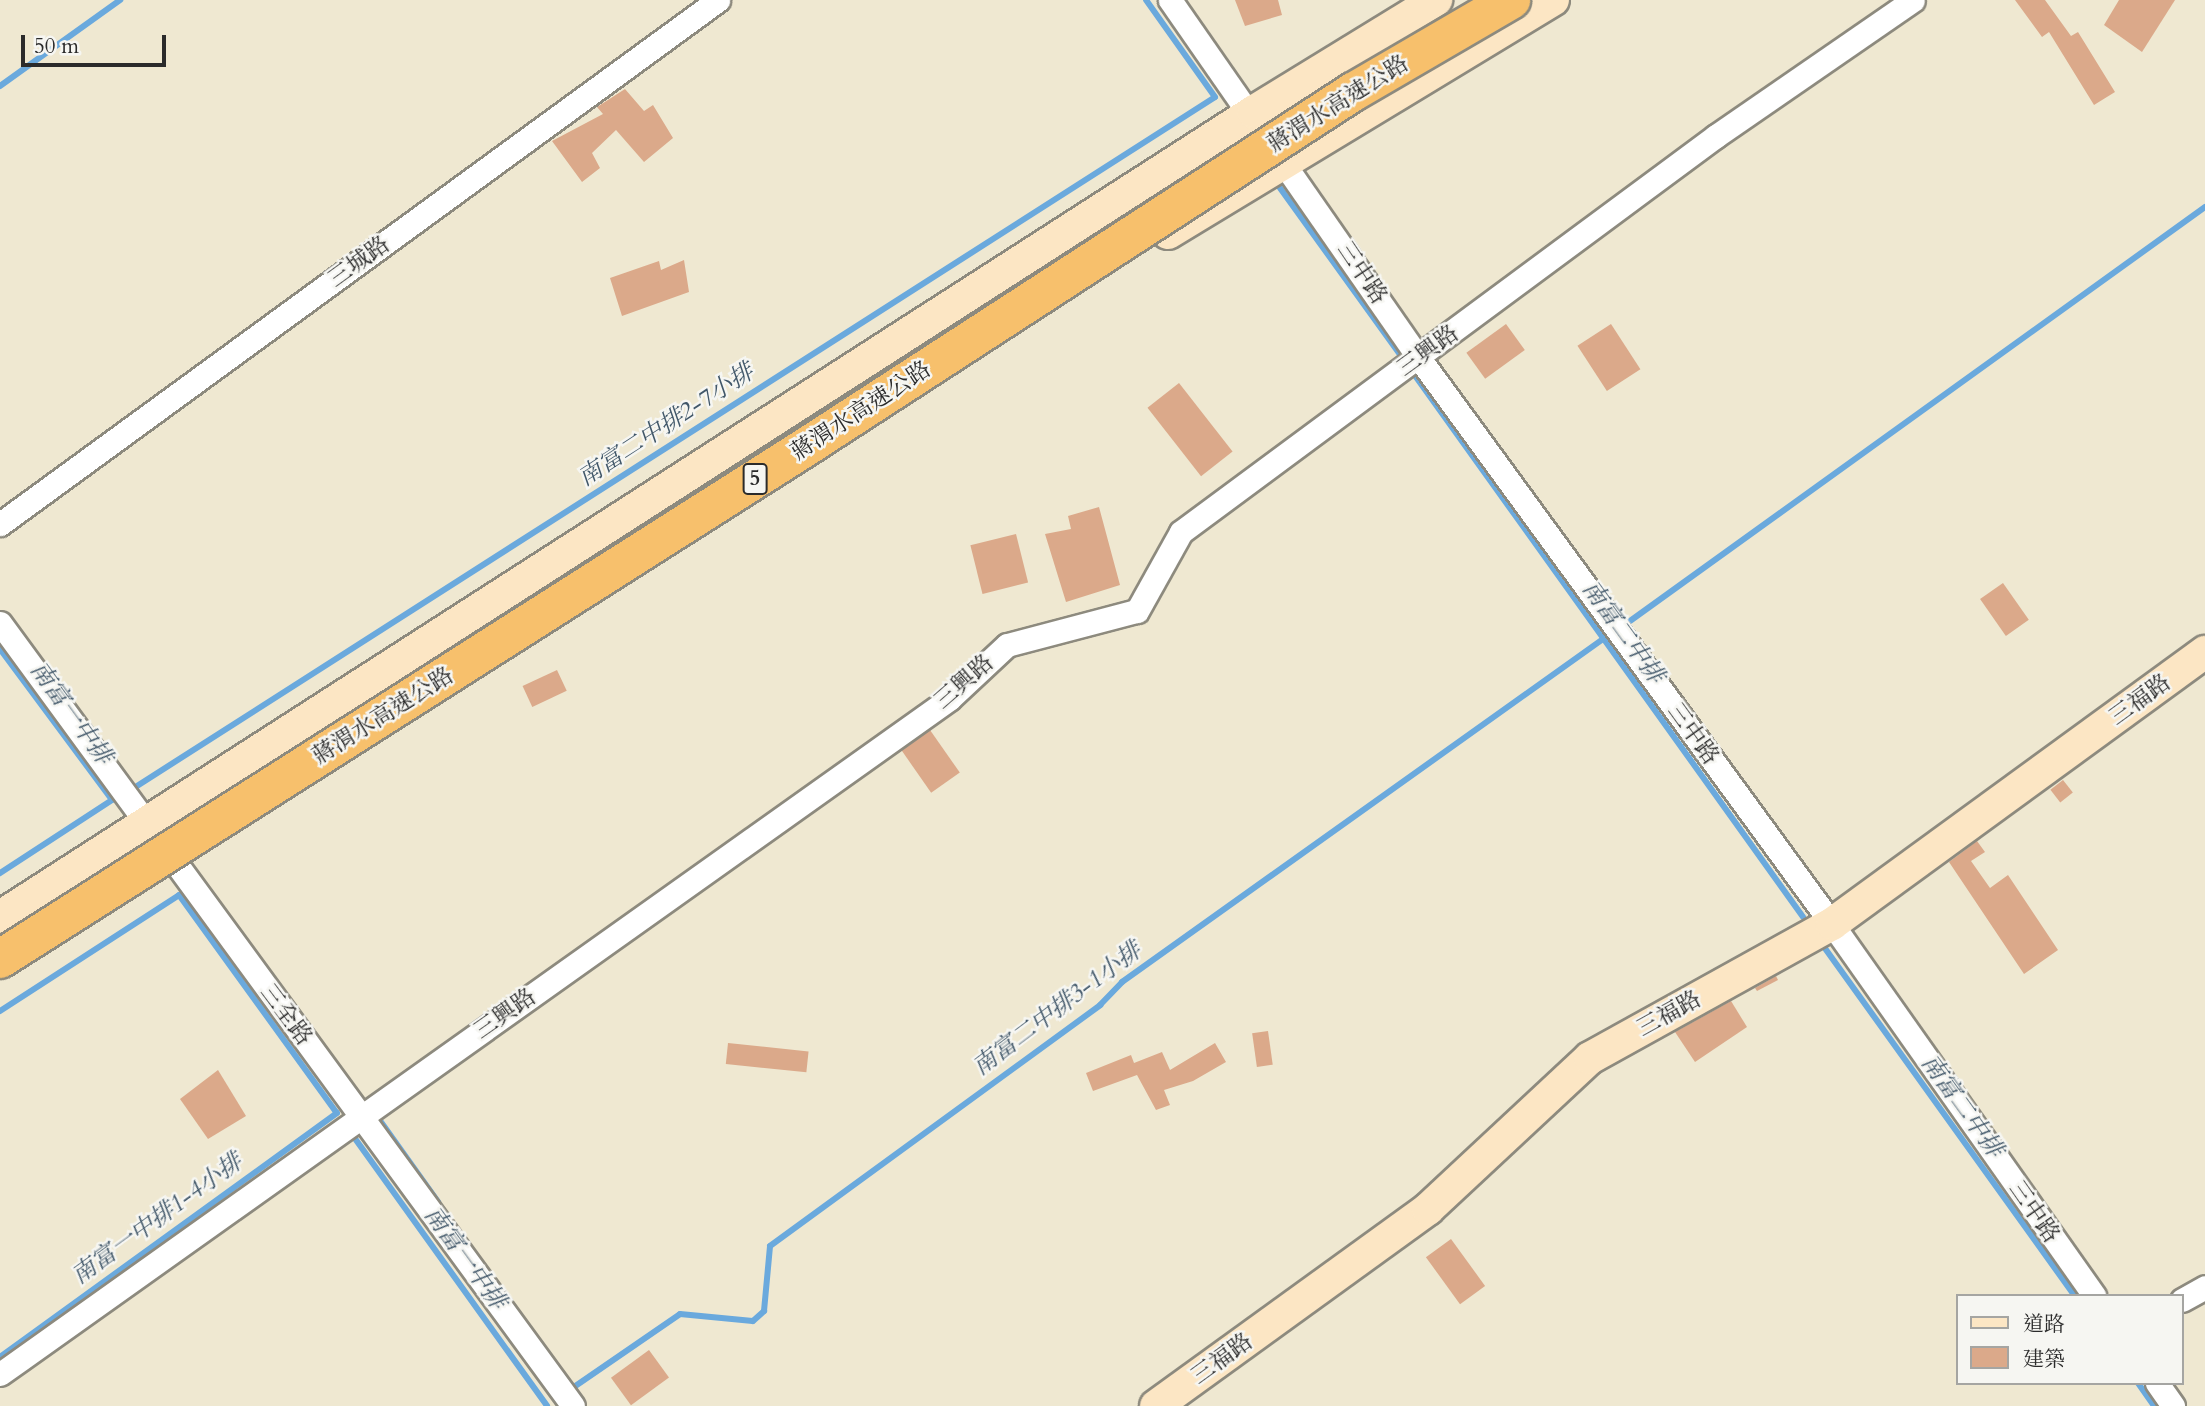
<!DOCTYPE html>
<html>
<head>
<meta charset="utf-8">
<style>
	body { margin:0 }
	#map { position:relative; width:2205px; height:1406px; overflow:hidden; background:#efe8d1; font-family:Cardo,"Noto Serif TC",serif }
	div>[style] { position:absolute }
	[style*='--x'] { left:calc(var(--x)*1px); top:calc(var(--y)*1px); width:calc(var(--w)*1px); rotate:calc(var(--a)*1deg) }
	.stream>* { height:6px; margin:-3px; padding:0 3px; transform-origin:3px; border-radius:3px; background:#6aa9dd }
	.building>* { inset:0; background:#dba98a; transform-origin:0 0 }
	.roads { filter:drop-shadow(2px 0 #8d8a7e) drop-shadow(-2px 0 #8d8a7e) drop-shadow(0 2px #8d8a7e) drop-shadow(0 -2px #8d8a7e) }
	.street>* { height:23px; margin:-11.5px; padding:0 11.5px; transform-origin:11.5px; border-radius:11.5px; background:#fff }
	.secondary>* { height:32px; margin:-16px; padding:0 16px; transform-origin:16px; border-radius:16px; background:#fce6c4 }
	.bridges { filter:drop-shadow(2px 0 #8d8a7e) drop-shadow(-2px 0 #8d8a7e) drop-shadow(0 2px #8d8a7e) drop-shadow(0 -2px #8d8a7e) }
	.highway-bridge>* { height:38px; margin:-19px; padding:0 19px; transform-origin:19px; border-radius:19px; background:#f7c06c }
	span { translate:-50% -50%; white-space:nowrap; text-align:center; line-height:1.15; -webkit-text-stroke:5px #f6f6f2; paint-order:stroke }
	.shield-label span { padding:2px 5px; background:#f6f6f2; border:2px solid; border-radius:5px; -webkit-text-stroke-width:0 }
	.shield-label { font-size:21px; color:#2b2b2b; font-weight:700 }
	.street-label { font-size:23px; color:#2b2b2b }
	.water-label { font-size:24px; color:#415769; font-style:italic }
	.legend { position:absolute; left:1956px; top:1294px; width:228px; height:91px; box-sizing:border-box; background:#f6f6f2; border:2px solid #a5a5a2; margin:0; padding:9px 12px; list-style:none; font-size:21px; color:#2b2b2b }
	.legend li { display:flex; align-items:center; gap:14px; height:35px }
	.legend b { width:35px; border:2px solid #a5a5a2 }
	.scale { position:absolute; left:21px; top:35px; width:145px; height:32px; box-sizing:border-box; border:4px solid #2b2b2b; border-top:0; padding-left:9px; font-size:21px; line-height:24px; white-space:nowrap; color:#2b2b2b; -webkit-text-stroke:5px #f6f6f2; paint-order:stroke }
</style>
</head>
<body>
<div id="map">
	<div class="stream">
		<div style="--x:0;--y:86;--w:148;--a:-35.6"></div>
		<div style="--x:1280;--y:188;--w:207;--a:54.2"></div>
		<div style="--x:1411;--y:370;--w:673;--a:54.37"></div>
		<div style="--x:1630;--y:621;--w:709;--a:-35.75"></div>
		<div style="--x:0;--y:649;--w:188;--a:53.4"></div>
		<div style="--x:112;--y:800;--w:134;--a:146.9"></div>
		<div style="--x:137;--y:786;--w:1279;--a:-32.58"></div>
		<div style="--x:1215;--y:97;--w:119;--a:-125.4"></div>
		<div style="--x:1819;--y:940;--w:438;--a:54.3"></div>
		<div style="--x:0;--y:1011;--w:213;--a:-32.9"></div>
		<div style="--x:179;--y:895;--w:269;--a:54.1"></div>
		<div style="--x:337;--y:1113;--w:416;--a:144.1"></div>
		<div style="--x:376;--y:1115;--w:107;--a:54.5"></div>
		<div style="--x:348;--y:1135;--w:4;--a:-34"></div>
		<div style="--x:351;--y:1133;--w:336;--a:54.3"></div>
		<div style="--x:2138;--y:1383;--w:28;--a:55"></div>
		<div style="--x:571;--y:1389;--w:132;--a:-34.5"></div>
		<div style="--x:680;--y:1314;--w:73;--a:5.5"></div>
		<div style="--x:753;--y:1321;--w:15;--a:-42"></div>
		<div style="--x:764;--y:1311;--w:65;--a:-84.7"></div>
		<div style="--x:770;--y:1246;--w:409;--a:-36.1"></div>
		<div style="--x:1100;--y:1005;--w:32;--a:-46"></div>
		<div style="--x:1122;--y:982;--w:591;--a:-35.49"></div>
	</div>
	<div class="building">
		<div style="clip-path:polygon(1235px 0,1278px 0,1282px 15px,1245px 26px)"></div>
		<div style="clip-path:polygon(2015px 0,2045px 0,2071px 36px,2078px 32px,2115px 92px,2094px 105px,2049px 32px,2042px 37px)"></div>
		<div style="clip-path:polygon(2119px 0,2175px 0,2142px 52px,2104px 25px)"></div>
		<div style="clip-path:polygon(625px 89px,644px 111px,653px 105px,673px 138px,644px 162px,616px 130px,592px 153px,600px 168px,582px 182px,552px 141px,603px 114px,597px 107px)"></div>
		<div style="clip-path:polygon(684px 260px,689px 292px,622px 316px,610px 278px,659px 261px,661px 270px)"></div>
		<div style="left:1506px;top:324px;width:32px;height:49px;rotate:54deg"></div>
		<div style="left:1611px;top:324px;width:54px;height:40px;rotate:57deg"></div>
		<div style="left:1179px;top:383px;width:87px;height:40px;rotate:52deg"></div>
		<div style="clip-path:polygon(1099px 507px,1120px 585px,1066px 602px,1045px 534px,1071px 529px,1068px 516px)"></div>
		<div style="left:1016px;top:534px;width:50px;height:47px;rotate:76deg"></div>
		<div style="left:2003px;top:583px;width:45px;height:28px;rotate:55deg"></div>
		<div style="left:557px;top:670px;width:23px;height:38px;rotate:65deg"></div>
		<div style="left:930px;top:730px;width:52px;height:35px;rotate:55deg"></div>
		<div style="left:2063px;top:780px;width:16px;height:16px;rotate:52deg"></div>
		<div style="clip-path:polygon(1977px 841px,1985px 852px,1971px 861px,1990px 888px,2008px 875px,2058px 950px,2024px 974px,1949px 862px)"></div>
		<div style="clip-path:polygon(1776px 976px,1778px 980px,1757px 991px,1755px 988px)"></div>
		<div style="clip-path:polygon(1731px 1001px,1747px 1027px,1695px 1062px,1675px 1032px)"></div>
		<div style="left:1268px;top:1031px;width:34px;height:16px;rotate:82deg"></div>
		<div style="left:728px;top:1043px;width:81px;height:21px;rotate:6deg"></div>
		<div style="clip-path:polygon(1215px 1043px,1226px 1062px,1193px 1081px,1164px 1090px,1170px 1105px,1156px 1110px,1137px 1075px,1093px 1091px,1086px 1073px,1131px 1055px,1134px 1063px,1162px 1052px,1170px 1070px)"></div>
		<div style="clip-path:polygon(218px 1070px,246px 1116px,208px 1139px,180px 1099px)"></div>
		<div style="left:1451px;top:1239px;width:58px;height:31px;rotate:54deg"></div>
		<div style="left:649px;top:1350px;width:34px;height:47px;rotate:54deg"></div>
	</div>
	<div class="roads">
		<div class="street">
			<div style="--x:1170;--y:0;--w:436;--a:55.2"></div>
			<div style="--x:1419;--y:358;--w:701;--a:53.88"></div>
			<div style="--x:1832;--y:924;--w:455;--a:54.8"></div>
			<div style="--x:0;--y:524;--w:889;--a:-36.12"></div>
			<div style="--x:0;--y:623;--w:970;--a:53.8"></div>
			<div style="--x:2182;--y:1300;--w:26;--a:-29"></div>
			<div style="--x:0;--y:1374;--w:1165;--a:-35.42"></div>
			<div style="--x:949;--y:699;--w:79;--a:-43"></div>
			<div style="--x:1007;--y:645;--w:134;--a:-14.7"></div>
			<div style="--x:1137;--y:611;--w:90;--a:-60.9"></div>
			<div style="--x:1181;--y:532;--w:666;--a:-36.51"></div>
			<div style="--x:1716;--y:136;--w:239;--a:-34.6"></div>
			<div style="--x:2157;--y:1383;--w:28;--a:55"></div>
		</div>
		<div class="secondary">
			<div style="--x:1168;--y:233;--w:450;--a:-31.2"></div>
			<div style="--x:0;--y:917;--w:1489;--a:-32.72"></div>
			<div style="--x:1253;--y:112;--w:215;--a:-31.5"></div>
			<div style="--x:1156;--y:1406;--w:336;--a:-35.9"></div>
			<div style="--x:1428;--y:1209;--w:221;--a:-43"></div>
			<div style="--x:1590;--y:1058;--w:277;--a:-29"></div>
			<div style="--x:1832;--y:924;--w:462;--a:-36.1"></div>
		</div>
	</div>
	<div class="bridges">
		<div class="highway-bridge">
			<div style="--x:0;--y:959;--w:962;--a:-32.43"></div>
			<div style="--x:812;--y:443;--w:645;--a:-32.98"></div>
			<div style="--x:1353;--y:92;--w:183;--a:-30.2"></div>
		</div>
	</div>
	<div class="shield-label">
		<span style="left:755px;top:479px">5</span>
	</div>
	<div class="street-label">
		<span style="left:1338px;top:104px;rotate:-32deg">蔣渭水高速公路</span>
		<span style="left:359px;top:262px;rotate:-36deg">三城路</span>
		<span style="left:1362px;top:273px;rotate:56deg">三中路</span>
		<span style="left:1428px;top:351px;rotate:-36deg">三興路</span>
		<span style="left:861px;top:411px;rotate:-33deg">蔣渭水高速公路</span>
		<span style="left:964px;top:682px;rotate:-41deg">三興路</span>
		<span style="left:2140px;top:700px;rotate:-36deg">三福路</span>
		<span style="left:383px;top:716px;rotate:-32deg">蔣渭水高速公路</span>
		<span style="left:1693px;top:734px;rotate:54deg">三中路</span>
		<span style="left:505px;top:1014px;rotate:-35deg">三興路</span>
		<span style="left:1669px;top:1014px;rotate:-29deg">三福路</span>
		<span style="left:286px;top:1015px;rotate:53deg">三全路</span>
		<span style="left:2034px;top:1212px;rotate:55deg">三中路</span>
		<span style="left:1222px;top:1359px;rotate:-36deg">三福路</span>
	</div>
	<div class="water-label">
		<span style="left:666px;top:425px;rotate:-33deg">南富二中排2-7小排</span>
		<span style="left:1623px;top:632px;rotate:54deg">南富二中排</span>
		<span style="left:71px;top:713px;rotate:54deg">南富一中排</span>
		<span style="left:1057px;top:1009px;rotate:-37deg">南富二中排3-1小排</span>
		<span style="left:1962px;top:1106px;rotate:54deg">南富二中排</span>
		<span style="left:157px;top:1219px;rotate:-36deg">南富一中排1-4小排</span>
		<span style="left:465px;top:1258px;rotate:54deg">南富一中排</span>
	</div>
	<ul class="legend">
	<li><b style="height:9px;background:#fce6c4"></b>道路</li>
	<li><b style="height:19px;background:#dba98a"></b>建築</li>
	</ul>
	<div class="scale">50 m</div>
</div>
</body>
</html>
